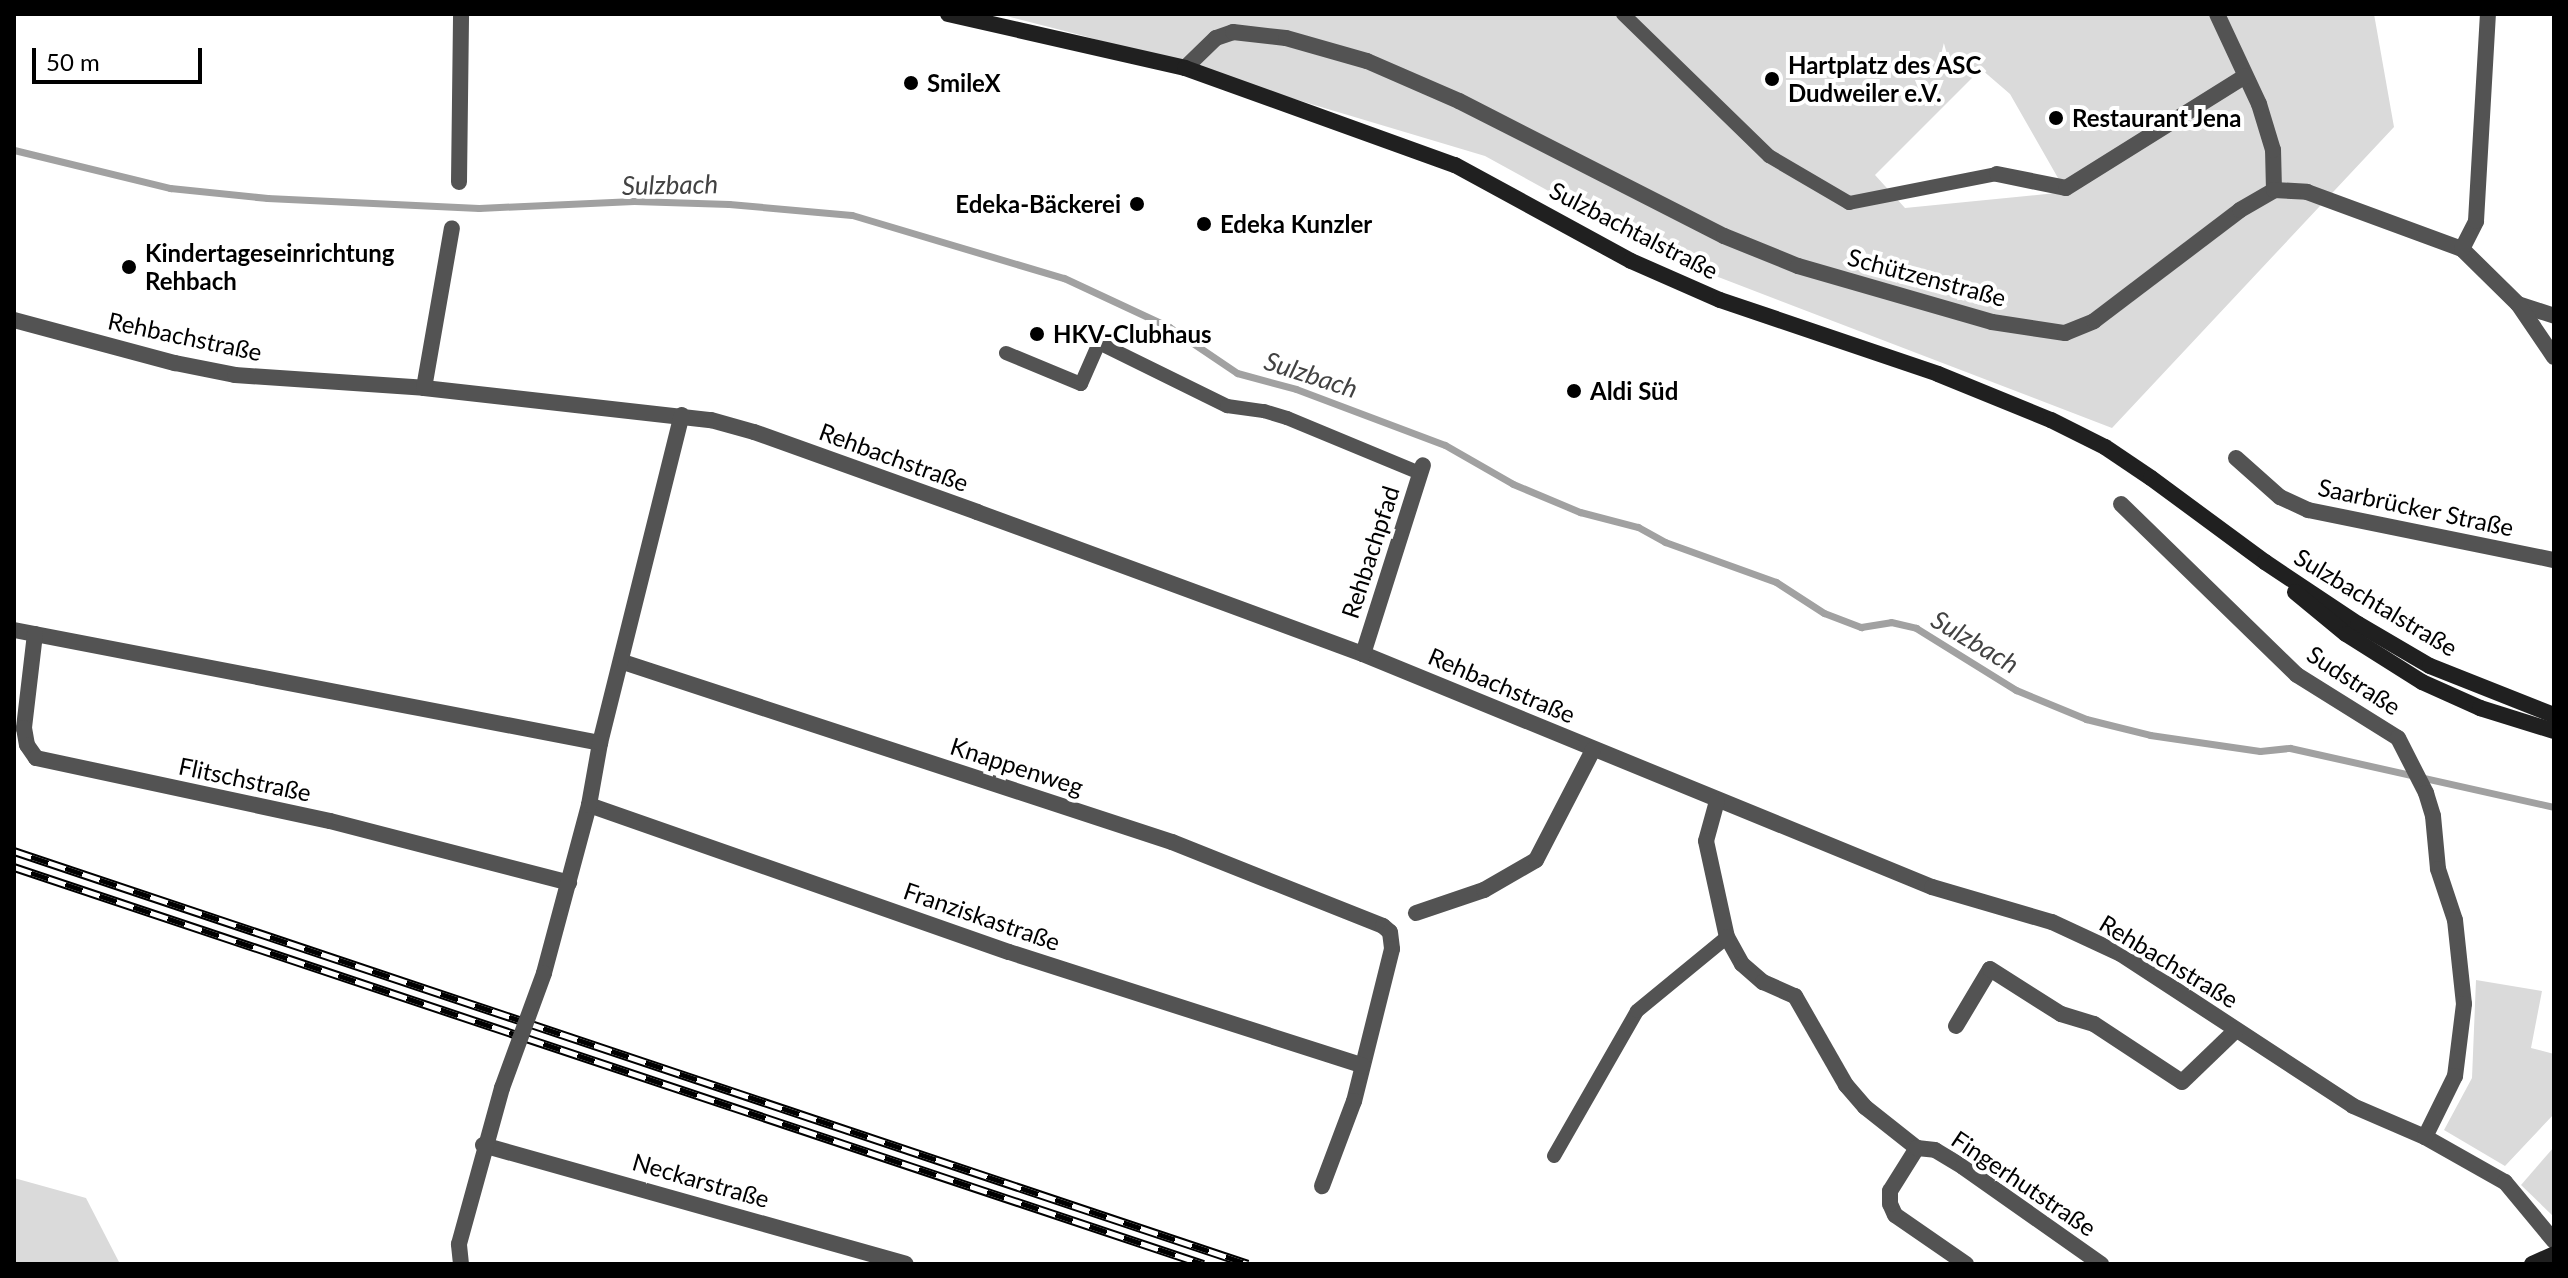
<!DOCTYPE html>
<html>
<head>
<meta charset="utf-8">
<style>
	body { margin:0 }
	#map { position:relative; width:2568px; height:1278px; overflow:hidden; background:#fff; font-family:Lato,sans-serif }
	div>[style] { position:absolute }
	[style*='--x'] { left:calc(var(--x)*1px); top:calc(var(--y)*1px); width:calc(var(--w)*1px); rotate:calc(var(--a)*1deg) }
	.green>* { inset:0; background:#dadada }
	.stream>* { height:7px; margin:-3.5px; padding:0 3.5px; transform-origin:3.5px; border-radius:3.5px; background:#a1a1a1 }
	.lane>* { height:14px; margin:-7px; padding:0 7px; transform-origin:7px; border-radius:7px; background:#535353 }
	.street>* { height:16px; margin:-8px; padding:0 8px; transform-origin:8px; border-radius:8px; background:#535353 }
	.secondary>* { height:16px; margin:-8px; padding:0 8px; transform-origin:8px; border-radius:8px; background:#202020 }
	.rail>* { height:9px; margin-top:-4.5px; transform-origin:0; background:repeating-linear-gradient(90deg,#fff 0 18px,#000 0 36px); box-sizing:border-box; border-block:2px solid #000 }
	.street-bridge>* { height:16px; margin:-8px; padding:0 8px; transform-origin:8px; border-radius:8px; background:#535353 }
	.dots>* { width:22px; height:22px; translate:-50% -50%; box-sizing:border-box; border:4px solid #fff; border-radius:50% }
	span { translate:-50% -50%; white-space:nowrap; text-align:center; line-height:1.15; -webkit-text-stroke:8px #fff; paint-order:stroke }
	.poi-label { font-size:24px; color:#000; font-weight:700 }
	.left { translate:0 -50%; text-align:left }
	.right { translate:-100% -50%; text-align:right }
	.street-label { font-size:24px; color:#000 }
	.water-label { font-size:26px; color:#424242; font-style:italic }
	.frame { position:absolute; inset:0; border:16px solid #000; pointer-events:none }
	.scale { position:absolute; left:32px; top:48px; width:170px; height:36px; box-sizing:border-box; border:4px solid #000; border-top:0; padding-left:10px; font-size:24px; line-height:28px; white-space:nowrap; color:#000; -webkit-text-stroke:6px #fff; paint-order:stroke }
</style>
</head>
<body>
<div id="map">
	<div class="green">
		<div style="clip-path:polygon(evenodd,999px 14px,2374px 14px,2394px 127px,2112px 428px,1674px 260px,1485px 156px,1084px 36px,999px 14px,1981px 69px,2010px 94px,2066px 192px,1905px 208px,1875px 175px,1981px 69px)"></div>
		<div style="clip-path:polygon(2476px 980px,2542px 991px,2531px 1048px,2554px 1054px,2554px 1114px,2505px 1166px,2444px 1130px,2472px 1078px)"></div>
		<div style="clip-path:polygon(2554px 1147px,2554px 1217px,2521px 1185px)"></div>
		<div style="clip-path:polygon(14px 1178px,86px 1198px,120px 1264px,14px 1264px)"></div>
	</div>
	<div class="stream">
		<div style="--x:14;--y:150;--w:161;--a:13.7"></div>
		<div style="--x:170;--y:188;--w:98;--a:5.9"></div>
		<div style="--x:267;--y:198;--w:212;--a:2.7"></div>
		<div style="--x:479;--y:208;--w:155;--a:-2.6"></div>
		<div style="--x:634;--y:201;--w:95;--a:1.8"></div>
		<div style="--x:729;--y:204;--w:123;--a:5.1"></div>
		<div style="--x:852;--y:215;--w:221;--a:16.6"></div>
		<div style="--x:1064;--y:278;--w:116;--a:25"></div>
		<div style="--x:1169;--y:327;--w:82;--a:34.1"></div>
		<div style="--x:1237;--y:373;--w:61;--a:15.2"></div>
		<div style="--x:1296;--y:389;--w:159;--a:20.6"></div>
		<div style="--x:1445;--y:445;--w:78;--a:29.8"></div>
		<div style="--x:1513;--y:484;--w:73;--a:22.7"></div>
		<div style="--x:1580;--y:512;--w:60;--a:14.5"></div>
		<div style="--x:1638;--y:527;--w:31;--a:29"></div>
		<div style="--x:1665;--y:542;--w:118;--a:19.8"></div>
		<div style="--x:1776;--y:582;--w:57;--a:32.9"></div>
		<div style="--x:1824;--y:613;--w:40;--a:21"></div>
		<div style="--x:1861;--y:627;--w:30;--a:-9"></div>
		<div style="--x:1891;--y:622;--w:26;--a:13"></div>
		<div style="--x:1916;--y:628;--w:118;--a:31.8"></div>
		<div style="--x:2016;--y:690;--w:76;--a:22.5"></div>
		<div style="--x:2086;--y:719;--w:66;--a:14"></div>
		<div style="--x:2150;--y:735;--w:111;--a:8.3"></div>
		<div style="--x:2260;--y:751;--w:30;--a:-6"></div>
		<div style="--x:2290;--y:748;--w:271;--a:12.6"></div>
	</div>
	<div class="lane">
		<div style="--x:1623;--y:14;--w:204;--a:44.2"></div>
		<div style="--x:1769;--y:156;--w:93;--a:30.4"></div>
		<div style="--x:1849;--y:203;--w:151;--a:-11.1"></div>
		<div style="--x:1006;--y:353;--w:81;--a:22.5"></div>
		<div style="--x:1081;--y:384;--w:45;--a:-66.3"></div>
		<div style="--x:1099;--y:343;--w:143;--a:26.2"></div>
		<div style="--x:1227;--y:406;--w:37;--a:8"></div>
		<div style="--x:1264;--y:411;--w:24;--a:17"></div>
		<div style="--x:1287;--y:418;--w:144;--a:22.5"></div>
		<div style="--x:1554;--y:1156;--w:167;--a:-60.2"></div>
		<div style="--x:1637;--y:1011;--w:117;--a:-39.4"></div>
	</div>
	<div class="street">
		<div style="--x:1185;--y:68;--w:43;--a:-44.1"></div>
		<div style="--x:1216;--y:38;--w:18;--a:-19"></div>
		<div style="--x:1233;--y:32;--w:53;--a:6.5"></div>
		<div style="--x:1286;--y:38;--w:84;--a:15.9"></div>
		<div style="--x:1367;--y:61;--w:100;--a:23.5"></div>
		<div style="--x:1459;--y:101;--w:297;--a:27"></div>
		<div style="--x:1724;--y:236;--w:80;--a:22.1"></div>
		<div style="--x:1798;--y:266;--w:202;--a:16.1"></div>
		<div style="--x:1992;--y:322;--w:74;--a:8.6"></div>
		<div style="--x:2065;--y:333;--w:31;--a:-22"></div>
		<div style="--x:2094;--y:321;--w:183;--a:-37.2"></div>
		<div style="--x:2240;--y:210;--w:39;--a:-30"></div>
		<div style="--x:2274;--y:190;--w:40;--a:-91.4"></div>
		<div style="--x:2273;--y:150;--w:48;--a:-106.9"></div>
		<div style="--x:2259;--y:104;--w:99;--a:-115"></div>
		<div style="--x:1997;--y:174;--w:70;--a:11.5"></div>
		<div style="--x:2066;--y:188;--w:211;--a:-32"></div>
		<div style="--x:459;--y:182;--w:168;--a:-89.3"></div>
		<div style="--x:2274;--y:190;--w:33;--a:3"></div>
		<div style="--x:2307;--y:192;--w:165;--a:20.2"></div>
		<div style="--x:2462;--y:249;--w:78;--a:44.5"></div>
		<div style="--x:2518;--y:304;--w:38;--a:18"></div>
		<div style="--x:2462;--y:249;--w:31;--a:-63"></div>
		<div style="--x:2476;--y:221;--w:207;--a:-86.7"></div>
		<div style="--x:2518;--y:304;--w:64;--a:55.8"></div>
		<div style="--x:14;--y:320;--w:167;--a:15"></div>
		<div style="--x:175;--y:363;--w:61;--a:11.3"></div>
		<div style="--x:235;--y:375;--w:189;--a:3.9"></div>
		<div style="--x:424;--y:388;--w:289;--a:6.4"></div>
		<div style="--x:711;--y:420;--w:45;--a:15.6"></div>
		<div style="--x:754;--y:432;--w:237;--a:19.7"></div>
		<div style="--x:977;--y:512;--w:411;--a:20.2"></div>
		<div style="--x:1363;--y:654;--w:615;--a:22.27"></div>
		<div style="--x:1932;--y:887;--w:125;--a:16.3"></div>
		<div style="--x:2052;--y:922;--w:76;--a:24.9"></div>
		<div style="--x:2121;--y:954;--w:277;--a:33.2"></div>
		<div style="--x:2353;--y:1106;--w:78;--a:23.3"></div>
		<div style="--x:2425;--y:1137;--w:92;--a:29.4"></div>
		<div style="--x:2505;--y:1182;--w:77;--a:50.3"></div>
		<div style="--x:424;--y:388;--w:162;--a:-80.1"></div>
		<div style="--x:2236;--y:458;--w:59;--a:41.6"></div>
		<div style="--x:2280;--y:497;--w:31;--a:25"></div>
		<div style="--x:2308;--y:510;--w:251;--a:11.5"></div>
		<div style="--x:2121;--y:504;--w:245;--a:44.2"></div>
		<div style="--x:2297;--y:675;--w:119;--a:32"></div>
		<div style="--x:2398;--y:738;--w:62;--a:63"></div>
		<div style="--x:2426;--y:793;--w:24;--a:73"></div>
		<div style="--x:2433;--y:816;--w:53;--a:84.6"></div>
		<div style="--x:2438;--y:869;--w:54;--a:71.6"></div>
		<div style="--x:2455;--y:920;--w:84;--a:83.9"></div>
		<div style="--x:2464;--y:1004;--w:73;--a:97.1"></div>
		<div style="--x:2455;--y:1076;--w:68;--a:116.2"></div>
		<div style="--x:14;--y:630;--w:597;--a:10.91"></div>
		<div style="--x:35;--y:634;--w:95;--a:96.7"></div>
		<div style="--x:24;--y:728;--w:17;--a:80"></div>
		<div style="--x:27;--y:745;--w:16;--a:55"></div>
		<div style="--x:36;--y:758;--w:301;--a:12.1"></div>
		<div style="--x:330;--y:821;--w:247;--a:14.5"></div>
		<div style="--x:1363;--y:654;--w:198;--a:-72.4"></div>
		<div style="--x:623;--y:662;--w:578;--a:18.15"></div>
		<div style="--x:1172;--y:842;--w:227;--a:21.7"></div>
		<div style="--x:1383;--y:926;--w:9;--a:41"></div>
		<div style="--x:1390;--y:932;--w:17;--a:83"></div>
		<div style="--x:1392;--y:949;--w:157;--a:104"></div>
		<div style="--x:1354;--y:1101;--w:91;--a:110.6"></div>
		<div style="--x:1717;--y:801;--w:41;--a:105.4"></div>
		<div style="--x:1706;--y:841;--w:98;--a:77.7"></div>
		<div style="--x:1727;--y:937;--w:31;--a:61"></div>
		<div style="--x:1742;--y:964;--w:28;--a:41"></div>
		<div style="--x:1763;--y:982;--w:35;--a:24"></div>
		<div style="--x:1795;--y:996;--w:103;--a:60.2"></div>
		<div style="--x:1846;--y:1085;--w:29;--a:49"></div>
		<div style="--x:1865;--y:1107;--w:66;--a:38.3"></div>
		<div style="--x:589;--y:805;--w:445;--a:19.3"></div>
		<div style="--x:1009;--y:952;--w:371;--a:17.8"></div>
		<div style="--x:1416;--y:913;--w:72;--a:-18.7"></div>
		<div style="--x:1484;--y:890;--w:60;--a:-30"></div>
		<div style="--x:1536;--y:860;--w:124;--a:-62.6"></div>
		<div style="--x:544;--y:973;--w:174;--a:-75"></div>
		<div style="--x:589;--y:805;--w:63;--a:-79.9"></div>
		<div style="--x:600;--y:743;--w:338;--a:-76"></div>
		<div style="--x:1956;--y:1026;--w:66;--a:-59.2"></div>
		<div style="--x:1990;--y:969;--w:84;--a:32.4"></div>
		<div style="--x:2061;--y:1014;--w:34;--a:17"></div>
		<div style="--x:2094;--y:1024;--w:105;--a:33.4"></div>
		<div style="--x:2182;--y:1082;--w:75;--a:-43.9"></div>
		<div style="--x:483;--y:1145;--w:439;--a:15.7"></div>
		<div style="--x:461;--y:1264;--w:20;--a:-96"></div>
		<div style="--x:459;--y:1244;--w:162;--a:-74.6"></div>
		<div style="--x:1966;--y:1264;--w:86;--a:-145.4"></div>
		<div style="--x:1895;--y:1215;--w:12;--a:-114"></div>
		<div style="--x:1890;--y:1204;--w:13;--a:-90"></div>
		<div style="--x:1890;--y:1191;--w:51;--a:-57.9"></div>
		<div style="--x:1917;--y:1148;--w:18;--a:6"></div>
		<div style="--x:1935;--y:1150;--w:33;--a:31"></div>
		<div style="--x:1963;--y:1167;--w:169;--a:35.1"></div>
	</div>
	<div class="secondary">
		<div style="--x:948;--y:14;--w:243;--a:12.8"></div>
		<div style="--x:1185;--y:68;--w:287;--a:19.8"></div>
		<div style="--x:1455;--y:165;--w:200;--a:28.6"></div>
		<div style="--x:1631;--y:261;--w:97;--a:23.7"></div>
		<div style="--x:1720;--y:300;--w:230;--a:18.7"></div>
		<div style="--x:1938;--y:374;--w:122;--a:22.2"></div>
		<div style="--x:2051;--y:420;--w:60;--a:26.6"></div>
		<div style="--x:2105;--y:447;--w:55;--a:34"></div>
		<div style="--x:2151;--y:478;--w:142;--a:36.4"></div>
		<div style="--x:2265;--y:562;--w:112;--a:33.7"></div>
		<div style="--x:2358;--y:624;--w:83;--a:30.3"></div>
		<div style="--x:2430;--y:666;--w:133;--a:21.6"></div>
		<div style="--x:2295;--y:592;--w:66;--a:39.5"></div>
		<div style="--x:2346;--y:634;--w:90;--a:32.3"></div>
		<div style="--x:2422;--y:682;--w:64;--a:24.1"></div>
		<div style="--x:2480;--y:708;--w:77;--a:17.3"></div>
		<div style="--x:2532;--y:1264;--w:24;--a:-24"></div>
	</div>
	<div class="rail">
		<div style="--x:14;--y:851;--w:1301;--a:18.5"></div>
		<div style="--x:14;--y:867;--w:1254;--a:18.46"></div>
	</div>
	<div class="street-bridge">
		<div style="--x:502;--y:1088;--w:122;--a:-69.9"></div>
	</div>
	<div class="dots">
		<div style="left:1772px;top:79px;background:#000"></div>
		<div style="left:911px;top:83px;background:#000"></div>
		<div style="left:2056px;top:118px;background:#000"></div>
		<div style="left:1137px;top:204px;background:#000"></div>
		<div style="left:1204px;top:224px;background:#000"></div>
		<div style="left:129px;top:267px;background:#000"></div>
		<div style="left:1037px;top:334px;background:#000"></div>
		<div style="left:1574px;top:391px;background:#000"></div>
	</div>
	<div class="poi-label">
		<span class="left" style="left:1788px;top:79px">Hartplatz des ASC<br>Dudweiler e.V.</span>
		<span class="left" style="left:927px;top:83px">SmileX</span>
		<span class="left" style="left:2072px;top:118px">Restaurant Jena</span>
		<span class="right" style="left:1121px;top:204px">Edeka-Bäckerei</span>
		<span class="left" style="left:1220px;top:224px">Edeka Kunzler</span>
		<span class="left" style="left:145px;top:267px">Kindertageseinrichtung<br>Rehbach</span>
		<span class="left" style="left:1053px;top:334px">HKV-Clubhaus</span>
		<span class="left" style="left:1590px;top:391px">Aldi Süd</span>
	</div>
	<div class="street-label">
		<span style="left:1634px;top:230px;rotate:27deg">Sulzbachtalstraße</span>
		<span style="left:1927px;top:277px;rotate:15deg">Schützenstraße</span>
		<span style="left:185px;top:336px;rotate:12deg">Rehbachstraße</span>
		<span style="left:894px;top:457px;rotate:20deg">Rehbachstraße</span>
		<span style="left:2416px;top:507px;rotate:12deg">Saarbrücker Straße</span>
		<span style="left:1370px;top:552px;rotate:-72deg">Rehbachpfad</span>
		<span style="left:2376px;top:602px;rotate:31deg">Sulzbachtalstraße</span>
		<span style="left:2354px;top:680px;rotate:33deg">Sudstraße</span>
		<span style="left:1502px;top:685px;rotate:23deg">Rehbachstraße</span>
		<span style="left:1017px;top:766px;rotate:18deg">Knappenweg</span>
		<span style="left:245px;top:779px;rotate:12deg">Flitschstraße</span>
		<span style="left:982px;top:916px;rotate:19deg">Franziskastraße</span>
		<span style="left:2169px;top:961px;rotate:31deg">Rehbachstraße</span>
		<span style="left:701px;top:1180px;rotate:16deg">Neckarstraße</span>
		<span style="left:2024px;top:1183px;rotate:34deg">Fingerhutstraße</span>
	</div>
	<div class="water-label">
		<span style="left:670px;top:185px;rotate:-1deg">Sulzbach</span>
		<span style="left:1311px;top:375px;rotate:18deg">Sulzbach</span>
		<span style="left:1975px;top:642px;rotate:31deg">Sulzbach</span>
	</div>
	<div class="frame"></div>
	<div class="scale">50 m</div>
</div>
</body>
</html>
